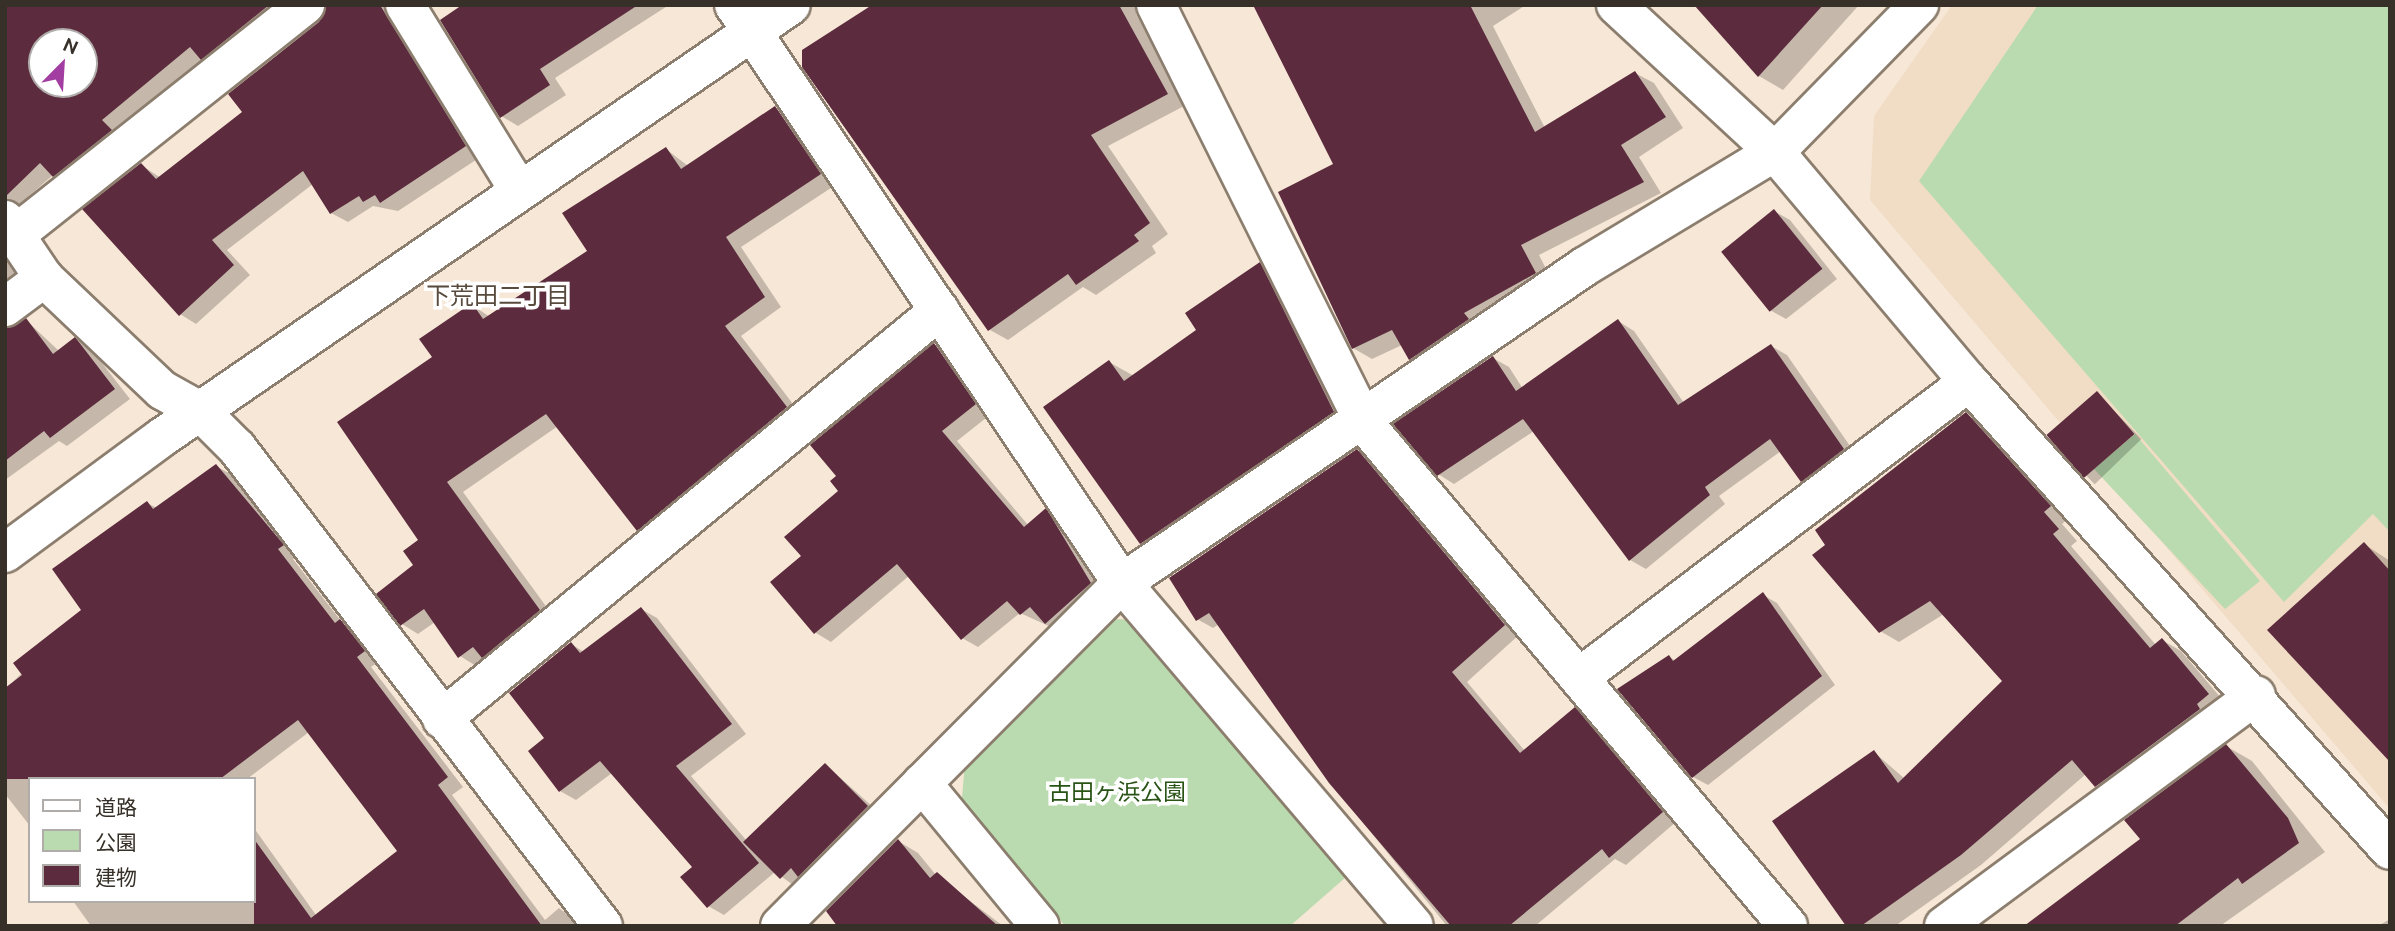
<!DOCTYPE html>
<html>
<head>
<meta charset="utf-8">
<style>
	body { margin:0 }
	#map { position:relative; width:2395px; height:931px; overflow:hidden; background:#f7e7d6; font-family:Ubuntu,"Noto Sans JP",sans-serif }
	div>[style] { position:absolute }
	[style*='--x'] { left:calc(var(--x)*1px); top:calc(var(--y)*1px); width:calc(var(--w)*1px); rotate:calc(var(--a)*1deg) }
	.built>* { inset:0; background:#f1dcc5 }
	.green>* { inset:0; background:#badbaf }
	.shadow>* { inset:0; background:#0003; transform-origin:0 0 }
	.building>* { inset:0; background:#5c2c3e; transform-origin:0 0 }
	.roads { filter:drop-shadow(2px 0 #8c7e6e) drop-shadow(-2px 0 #8c7e6e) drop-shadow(0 2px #8c7e6e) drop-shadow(0 -2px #8c7e6e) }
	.minor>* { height:38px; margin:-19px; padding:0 19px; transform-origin:19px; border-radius:19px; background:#fff }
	span { translate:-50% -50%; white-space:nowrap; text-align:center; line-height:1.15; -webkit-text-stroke:7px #fff; paint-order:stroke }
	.park-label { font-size:23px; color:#295416 }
	.neighbourhood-label { font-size:24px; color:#584b3d }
	.frame { position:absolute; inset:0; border:7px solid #363029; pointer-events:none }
	.legend { position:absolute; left:28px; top:777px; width:228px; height:126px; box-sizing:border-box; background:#fff; border:2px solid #afaca9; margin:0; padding:9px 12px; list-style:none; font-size:21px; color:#363029 }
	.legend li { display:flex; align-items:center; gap:14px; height:35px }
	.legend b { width:35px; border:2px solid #afaca9 }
	.north { position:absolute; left:28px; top:28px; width:70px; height:70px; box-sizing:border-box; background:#fff; border:2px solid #afaca9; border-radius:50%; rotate:24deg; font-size:19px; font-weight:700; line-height:28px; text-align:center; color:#363029 }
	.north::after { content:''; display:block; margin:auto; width:24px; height:32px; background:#a23da2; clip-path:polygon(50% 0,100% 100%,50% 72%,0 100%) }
</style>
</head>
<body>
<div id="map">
	<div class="built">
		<div style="clip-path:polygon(1952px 5px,2390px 5px,2390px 809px,1870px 200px,1874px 116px)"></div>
	</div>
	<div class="green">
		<div style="clip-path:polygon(2038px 5px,2390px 5px,2390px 532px,2373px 514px,2284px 602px,1919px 181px)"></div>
		<div style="clip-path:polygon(2135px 434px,2260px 581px,2225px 609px,2094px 469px)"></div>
		<div style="clip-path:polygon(1113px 619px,1136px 620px,1346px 877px,1290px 926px,1065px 926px,962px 798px,965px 762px)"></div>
	</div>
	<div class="shadow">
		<div style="clip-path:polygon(evenodd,5px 5px,298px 5px,218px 68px,203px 59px,118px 130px,70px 185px,53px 175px,5px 217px,5px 5px,42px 42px,84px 42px,84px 84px,42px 84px,42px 42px)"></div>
		<div style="clip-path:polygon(326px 5px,388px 5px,482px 156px,398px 211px,373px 206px,348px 222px,331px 213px,313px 184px,227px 250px,250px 275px,196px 324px,180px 314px,141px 165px,161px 178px,245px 113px,230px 94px,327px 14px)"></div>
		<div style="clip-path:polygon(466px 5px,669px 5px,555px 78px,566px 95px,518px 126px,501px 116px)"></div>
		<div style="clip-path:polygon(875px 5px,1141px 5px,1136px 14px,1186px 105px,1108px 146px,1168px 234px,1152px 246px,1156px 253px,1096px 295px,1083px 287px,1008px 340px,990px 330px,803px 66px)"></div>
		<div style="clip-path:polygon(1254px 5px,1526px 5px,1493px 26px,1545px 128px,1635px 73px,1654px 83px,1683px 128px,1639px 157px,1661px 193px,1539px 255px,1554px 284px,1429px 370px,1410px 359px,1402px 345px,1372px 359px,1353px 348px,1335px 165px)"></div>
		<div style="clip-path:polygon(1696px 5px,1859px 5px,1783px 90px,1759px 76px)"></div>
		<div style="clip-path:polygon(775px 108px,792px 118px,837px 184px,741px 247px,781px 307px,741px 336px,803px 417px,655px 539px,638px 529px,558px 426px,463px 492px,556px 620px,476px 666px,460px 656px,435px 622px,418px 634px,402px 624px,421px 541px,434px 357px,472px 305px,490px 317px,590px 252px,666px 149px,688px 166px)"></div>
		<div style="clip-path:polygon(1774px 211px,1790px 220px,1837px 279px,1786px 319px,1770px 310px)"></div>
		<div style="clip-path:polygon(5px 254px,22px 276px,5px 304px)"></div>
		<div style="clip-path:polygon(1260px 264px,1286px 280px,1359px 427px,1168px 558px,1142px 543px,1109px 362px,1134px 376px,1199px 330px)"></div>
		<div style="clip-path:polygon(26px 320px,59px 351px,75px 339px,91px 349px,130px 399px,67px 446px,59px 441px,5px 480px,5px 330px)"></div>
		<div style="clip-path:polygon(1618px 321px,1634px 331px,1684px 403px,1771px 346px,1787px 355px,1859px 459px,1818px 490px,1802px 481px,1781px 451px,1719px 496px,1725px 504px,1646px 569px,1630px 560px,1534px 431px,1454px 484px,1438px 474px,1493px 358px,1509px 367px,1523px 389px)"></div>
		<div style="clip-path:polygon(935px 345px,950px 354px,991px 414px,957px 441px,1028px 525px,1046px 510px,1061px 520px,1106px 592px,1062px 632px,1020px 613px,978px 647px,962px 638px,910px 575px,831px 642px,816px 633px,803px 556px)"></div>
		<div style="left:2097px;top:393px;width:64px;height:65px;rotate:46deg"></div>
		<div style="clip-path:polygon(1966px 414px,1985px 425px,2069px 518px,2062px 524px,2077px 541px,2071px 546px,2156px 645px,2162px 640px,2181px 651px,2227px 705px,2115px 796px,2086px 774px,1981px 865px,1895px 926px,1848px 926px,1874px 752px,1905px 779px,2004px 681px,1944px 614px,1899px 642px,1880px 631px)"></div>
		<div style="clip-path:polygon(1357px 451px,1373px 460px,1520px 634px,1467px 682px,1525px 751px,1575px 709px,1591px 718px,1677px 821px,1626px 865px,1615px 859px,1535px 926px,1447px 926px,1330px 782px,1219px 624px,1213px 628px,1197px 619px)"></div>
		<div style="clip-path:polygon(216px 466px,232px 475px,298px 555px,293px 559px,341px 621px,380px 661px,371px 667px,463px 787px,452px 795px,545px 920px,559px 908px,582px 926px,91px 926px,73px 901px,254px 901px,254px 828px,316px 915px,399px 851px,309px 732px,247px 779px,30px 779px,30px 826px,5px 794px,5px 690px,84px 610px,147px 503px,157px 508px)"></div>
		<div style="clip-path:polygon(2364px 544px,2390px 561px,2390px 759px)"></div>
		<div style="clip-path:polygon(1763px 595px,1777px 603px,1835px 685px,1708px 785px,1693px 777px,1669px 657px,1676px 661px)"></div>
		<div style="clip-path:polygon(641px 609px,657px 618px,746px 734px,691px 776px,747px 841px,826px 765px,883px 816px,796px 887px,775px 872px,724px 915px,708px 906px,695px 867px,612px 773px,576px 800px,560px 791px,530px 751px,547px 739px,571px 644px,584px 652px)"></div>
		<div style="clip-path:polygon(2226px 746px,2252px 761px,2325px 852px,2220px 926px,2068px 926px)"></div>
		<div style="clip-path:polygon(898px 841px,918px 853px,936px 875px,1003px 926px,840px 926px)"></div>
		<div style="clip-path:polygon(2390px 919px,2390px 926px,2378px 926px)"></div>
	</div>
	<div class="building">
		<div style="clip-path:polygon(evenodd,5px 5px,269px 5px,201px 60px,190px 47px,102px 120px,112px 130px,53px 177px,40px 163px,5px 197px,5px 5px,42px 42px,84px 42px,84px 84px,42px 84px,42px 42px)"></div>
		<div style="clip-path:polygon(326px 5px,380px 5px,466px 146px,380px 203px,375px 195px,363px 202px,359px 196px,330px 214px,303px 171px,212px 240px,234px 265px,179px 316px,82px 209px,141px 163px,156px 179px,242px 112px,228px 94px,319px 22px)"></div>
		<div style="clip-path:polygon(462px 5px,638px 5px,540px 69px,550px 85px,500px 118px,440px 20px)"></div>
		<div style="clip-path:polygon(872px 5px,1119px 5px,1168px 94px,1091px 135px,1150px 223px,1134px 235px,1139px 241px,1076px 285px,1068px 274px,988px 331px,802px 67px,802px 50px)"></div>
		<div style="clip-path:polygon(1253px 5px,1470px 5px,1535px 132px,1635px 71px,1666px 117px,1621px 145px,1644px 182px,1521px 245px,1536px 273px,1464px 313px,1469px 319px,1409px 360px,1392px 330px,1352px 349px,1278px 192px,1333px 164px)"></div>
		<div style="clip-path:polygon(1694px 5px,1823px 5px,1758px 77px)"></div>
		<div style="clip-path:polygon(775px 106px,821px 174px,726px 237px,765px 297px,725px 326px,787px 407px,637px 531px,546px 414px,447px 482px,540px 610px,482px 658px,473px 647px,458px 658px,424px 609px,400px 626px,376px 594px,413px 565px,403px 551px,418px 540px,337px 422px,432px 357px,419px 339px,472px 303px,483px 319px,587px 251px,562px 213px,666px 147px,681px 169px)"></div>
		<div style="left:1774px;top:209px;width:77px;height:68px;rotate:51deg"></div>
		<div style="clip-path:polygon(1260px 262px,1334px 412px,1140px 544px,1043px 407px,1109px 360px,1124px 381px,1196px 330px,1185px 313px)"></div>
		<div style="clip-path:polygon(26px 318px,53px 354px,75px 337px,115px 389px,50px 438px,44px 431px,5px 461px,5px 328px)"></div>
		<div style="clip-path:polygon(1618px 319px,1678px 405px,1771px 344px,1844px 449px,1801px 482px,1770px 439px,1705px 487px,1710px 495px,1629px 561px,1523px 419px,1437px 476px,1393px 424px,1493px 356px,1516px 391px)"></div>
		<div style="clip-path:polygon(934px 343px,976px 404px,942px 431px,1024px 527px,1046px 508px,1091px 583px,1045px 624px,1030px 607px,1020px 615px,1007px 601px,961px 640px,897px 564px,814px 634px,770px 582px,801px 556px,784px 537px,838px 491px,830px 481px,836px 476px,810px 445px)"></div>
		<div style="left:2097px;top:391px;width:57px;height:67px;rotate:49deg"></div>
		<div style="clip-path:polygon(1966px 412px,2051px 506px,2044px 512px,2059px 529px,2053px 534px,2150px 648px,2162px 638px,2209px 694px,2197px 704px,2200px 709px,2095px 787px,2072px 760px,1961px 855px,1861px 926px,1846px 926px,1772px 821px,1874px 750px,1898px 783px,2002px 681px,1930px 601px,1879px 633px,1812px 555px,1825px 545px,1815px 530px)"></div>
		<div style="clip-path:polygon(1357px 449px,1505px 625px,1452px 672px,1520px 753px,1575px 707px,1663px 812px,1609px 858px,1602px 849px,1509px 926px,1451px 926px,1329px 783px,1209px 613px,1196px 621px,1169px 578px)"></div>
		<div style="clip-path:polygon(216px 464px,284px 545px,278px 549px,335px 623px,340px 619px,365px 651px,357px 657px,448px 777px,438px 785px,542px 926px,254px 926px,254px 839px,311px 918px,397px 851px,298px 720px,220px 779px,5px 779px,5px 688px,22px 675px,13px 663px,81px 610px,52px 569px,147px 501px,153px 509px)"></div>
		<div style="clip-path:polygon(2364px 542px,2390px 571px,2390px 762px,2267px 630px)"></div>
		<div style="clip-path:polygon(1763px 592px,1822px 676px,1692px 778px,1617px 689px,1669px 655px,1673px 661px)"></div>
		<div style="clip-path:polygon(641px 607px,732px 724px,676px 766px,759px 863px,707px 908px,680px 877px,692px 867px,600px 761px,559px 792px,528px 751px,544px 738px,509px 693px,566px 646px,571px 642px,580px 653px)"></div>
		<div style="clip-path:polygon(2226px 744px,2288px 818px,2299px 843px,2242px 884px,2238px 878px,2175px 926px,2024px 926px,2140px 839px,2124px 820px)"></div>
		<div style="clip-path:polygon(825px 763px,868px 806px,798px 877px,791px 868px,780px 879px,743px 842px)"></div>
		<div style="clip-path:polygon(898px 839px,930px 878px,937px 872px,998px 926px,837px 926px,826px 911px)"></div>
	</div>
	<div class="roads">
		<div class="minor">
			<div style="--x:405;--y:5;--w:217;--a:58.4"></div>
			<div style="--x:734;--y:5;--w:696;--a:56.13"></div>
			<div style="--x:1122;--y:583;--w:450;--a:49.6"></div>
			<div style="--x:1156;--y:5;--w:467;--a:63.5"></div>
			<div style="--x:1364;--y:423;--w:658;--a:49.87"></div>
			<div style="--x:1616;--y:5;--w:217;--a:42.8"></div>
			<div style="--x:1775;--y:152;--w:301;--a:49.9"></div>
			<div style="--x:1969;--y:382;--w:629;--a:48.03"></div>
			<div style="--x:5;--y:220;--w:70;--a:56.1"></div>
			<div style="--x:44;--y:278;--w:163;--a:43.5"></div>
			<div style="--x:162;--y:390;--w:43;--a:28.9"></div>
			<div style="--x:200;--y:411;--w:52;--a:45"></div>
			<div style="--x:237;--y:448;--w:602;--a:52.56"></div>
			<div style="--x:16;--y:234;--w:369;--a:-38.4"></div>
			<div style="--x:5;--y:307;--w:49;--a:-36.6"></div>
			<div style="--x:5;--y:553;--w:194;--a:-36.4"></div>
			<div style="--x:161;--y:438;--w:764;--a:-34.5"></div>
			<div style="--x:1580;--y:677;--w:488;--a:-37.2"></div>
			<div style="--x:442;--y:719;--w:644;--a:-39.4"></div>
			<div style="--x:922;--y:783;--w:185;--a:50.5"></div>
			<div style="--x:780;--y:926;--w:484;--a:-45.1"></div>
			<div style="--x:1122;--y:583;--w:560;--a:-34.37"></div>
			<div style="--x:1584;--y:267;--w:223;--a:-31.1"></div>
			<div style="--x:1775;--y:152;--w:206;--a:-45.6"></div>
			<div style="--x:1944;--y:926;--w:388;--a:-36.5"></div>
		</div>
	</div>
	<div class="park-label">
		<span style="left:1117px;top:792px">古田ヶ浜公園</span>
	</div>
	<div class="neighbourhood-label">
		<span style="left:498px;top:296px">下荒田二丁目</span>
	</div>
	<div class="frame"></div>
	<ul class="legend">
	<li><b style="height:9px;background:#fff"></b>道路</li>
	<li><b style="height:19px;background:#badbaf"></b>公園</li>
	<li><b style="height:19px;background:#5c2c3e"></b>建物</li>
	</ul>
	<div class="north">N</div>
</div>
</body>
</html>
